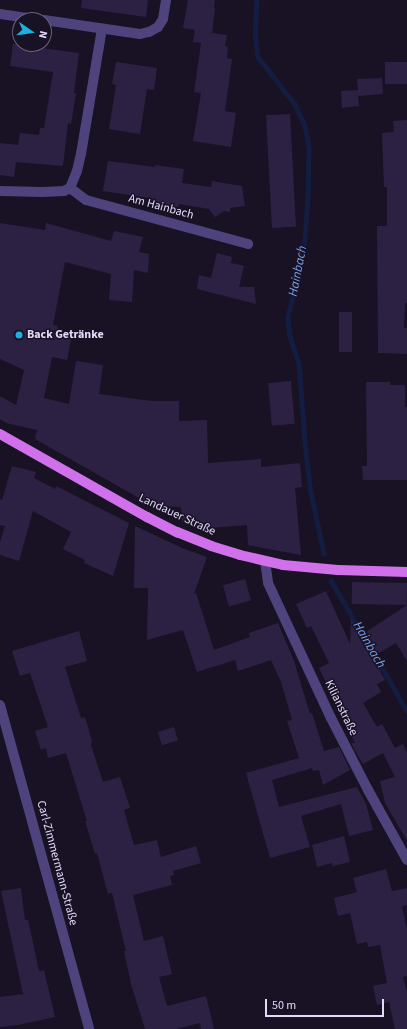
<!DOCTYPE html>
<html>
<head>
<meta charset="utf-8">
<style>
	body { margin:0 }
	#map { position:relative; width:407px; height:1029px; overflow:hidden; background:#181224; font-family:"Source Sans 3",sans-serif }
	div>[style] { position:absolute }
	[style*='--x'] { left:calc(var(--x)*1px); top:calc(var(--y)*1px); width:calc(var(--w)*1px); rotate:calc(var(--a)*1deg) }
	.stream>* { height:4.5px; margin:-2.25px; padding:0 2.25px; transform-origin:2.25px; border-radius:2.25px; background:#131d41 }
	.building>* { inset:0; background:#2d2143; transform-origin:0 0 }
	.minor>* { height:10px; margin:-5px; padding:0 5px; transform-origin:5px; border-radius:5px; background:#4f437d }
	.major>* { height:10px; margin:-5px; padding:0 5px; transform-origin:5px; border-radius:5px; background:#d170eb }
	.dots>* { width:11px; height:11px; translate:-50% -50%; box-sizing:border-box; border:2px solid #181224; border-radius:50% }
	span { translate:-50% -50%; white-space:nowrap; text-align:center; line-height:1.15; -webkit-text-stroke:3px #181224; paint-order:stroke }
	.street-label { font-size:12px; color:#e3dafa }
	.poi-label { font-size:12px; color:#e3dafa; font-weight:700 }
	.left { translate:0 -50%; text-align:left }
	.water-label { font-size:13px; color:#76a3ec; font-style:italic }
	.north { position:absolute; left:12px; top:12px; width:40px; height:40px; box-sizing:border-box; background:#181224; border:1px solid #69627a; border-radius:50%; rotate:103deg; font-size:11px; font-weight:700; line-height:16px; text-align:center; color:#e3dafa }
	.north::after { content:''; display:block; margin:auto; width:14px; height:18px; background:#20afe1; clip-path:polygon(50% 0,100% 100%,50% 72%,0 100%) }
	.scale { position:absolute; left:265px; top:999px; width:119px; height:18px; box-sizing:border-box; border:2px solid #e3dafa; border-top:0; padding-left:5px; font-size:12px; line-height:14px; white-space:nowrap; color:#e3dafa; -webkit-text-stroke:3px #181224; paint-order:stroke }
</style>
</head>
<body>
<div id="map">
	<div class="stream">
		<div style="--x:257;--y:0;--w:34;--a:93"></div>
		<div style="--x:255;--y:34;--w:23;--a:83"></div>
		<div style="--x:258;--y:57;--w:60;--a:51.8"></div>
		<div style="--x:295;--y:104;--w:23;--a:65"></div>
		<div style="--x:305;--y:125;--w:22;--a:80"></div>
		<div style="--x:309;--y:147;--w:51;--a:91.1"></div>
		<div style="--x:308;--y:198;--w:54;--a:94.2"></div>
		<div style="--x:304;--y:252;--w:67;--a:103.8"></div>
		<div style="--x:288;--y:317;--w:19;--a:84"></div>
		<div style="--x:290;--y:336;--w:28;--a:72"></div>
		<div style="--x:299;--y:363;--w:90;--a:85.6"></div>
		<div style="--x:306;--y:453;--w:34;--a:83"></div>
		<div style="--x:310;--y:487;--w:68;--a:78.2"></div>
		<div style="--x:331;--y:580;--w:68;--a:60"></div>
		<div style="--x:372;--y:650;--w:70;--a:60.2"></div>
	</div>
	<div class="building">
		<div style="clip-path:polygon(82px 0,148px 0,146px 17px,81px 8px)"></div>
		<div style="clip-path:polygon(188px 0,215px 0,214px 8px,215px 8px,212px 33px,227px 35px,225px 46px,228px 47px,227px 58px,232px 59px,225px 111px,236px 113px,231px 147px,193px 141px,201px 93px,194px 92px,201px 43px,193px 42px,195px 30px,183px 28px)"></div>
		<div style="clip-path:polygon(13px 44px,27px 44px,27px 46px,79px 53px,74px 93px,76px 93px,71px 124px,68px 123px,63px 166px,16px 162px,14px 177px,0 175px,0 143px,18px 145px,20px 133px,39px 135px,40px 128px,44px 128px,53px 72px,10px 66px)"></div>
		<div style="clip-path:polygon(116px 62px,157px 68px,154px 90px,147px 89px,140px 134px,109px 129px,116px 85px,112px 84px)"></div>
		<div style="left:407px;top:62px;width:22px;height:22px;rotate:90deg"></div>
		<div style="clip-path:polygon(382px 78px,383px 94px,358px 96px,359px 106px,342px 108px,341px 91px,358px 90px,357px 79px)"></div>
		<div style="left:290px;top:114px;width:113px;height:24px;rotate:87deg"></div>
		<div style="clip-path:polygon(407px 120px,407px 303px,405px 303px,404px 328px,407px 328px,407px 354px,378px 353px,377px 226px,387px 226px,387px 187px,384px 187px,382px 133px,394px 132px,393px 121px)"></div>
		<div style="clip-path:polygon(108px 161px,155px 167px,155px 165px,184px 169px,182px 183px,211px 187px,212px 181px,242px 186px,245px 206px,230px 208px,230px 212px,224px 211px,215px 217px,209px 209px,179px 204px,178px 207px,149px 203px,150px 198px,103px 191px)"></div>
		<div style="clip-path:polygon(0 223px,45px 230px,46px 223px,111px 241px,114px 231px,143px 237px,139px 252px,149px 254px,148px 273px,134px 270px,132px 302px,109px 300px,111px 274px,65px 262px,53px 325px,58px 326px,56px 336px,71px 339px,67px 360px,52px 357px,44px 398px,69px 404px,76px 361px,103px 365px,99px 394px,152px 401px,179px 401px,179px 421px,207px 420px,208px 463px,261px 459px,261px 467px,300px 463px,302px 487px,295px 488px,301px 555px,248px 545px,247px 525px,198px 529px,182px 522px,181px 507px,153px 506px,35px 439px,37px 430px,6px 423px,0 419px,0 396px,16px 405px,24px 370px,0 359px)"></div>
		<div style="clip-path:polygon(217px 253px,232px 257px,231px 263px,244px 266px,239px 287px,254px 287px,256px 304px,197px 289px,199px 275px,211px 278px)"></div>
		<div style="left:339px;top:312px;width:13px;height:40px"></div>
		<div style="left:291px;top:381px;width:43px;height:23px;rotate:85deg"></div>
		<div style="clip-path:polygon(366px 382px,390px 382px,390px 385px,405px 385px,405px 407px,407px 407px,407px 480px,363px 480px,362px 466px,367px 466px)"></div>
		<div style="clip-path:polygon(12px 466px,36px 472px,34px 478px,55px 489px,56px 486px,129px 523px,113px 576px,84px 563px,85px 560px,63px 549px,71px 532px,33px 511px,19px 561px,0 555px,0 542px,5px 526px,0 525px,0 499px,2px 500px)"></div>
		<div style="clip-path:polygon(135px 526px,182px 548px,207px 557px,194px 594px,196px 593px,214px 650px,250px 637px,249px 633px,278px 623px,294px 661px,310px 714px,312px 713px,324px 751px,339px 747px,350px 770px,323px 785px,319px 770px,313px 771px,312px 768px,272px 780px,279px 807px,357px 787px,366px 804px,373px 830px,349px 836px,341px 804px,301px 816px,310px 847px,270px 858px,246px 773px,299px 758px,287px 721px,292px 720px,281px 682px,271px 660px,238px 671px,235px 660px,197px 672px,183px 630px,147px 640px,148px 588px,134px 588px)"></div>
		<div style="left:245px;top:579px;width:22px;height:23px;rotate:74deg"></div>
		<div style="left:352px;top:582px;width:55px;height:22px;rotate:1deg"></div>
		<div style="clip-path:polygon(326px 591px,350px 644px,351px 618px,360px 636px,407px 605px,407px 661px,396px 643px,372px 657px,385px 680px,377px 684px,381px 692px,363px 703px,377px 727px,382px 724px,395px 748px,403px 744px,407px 753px,407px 841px,385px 803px,380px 781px,395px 777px,383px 753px,363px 764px,355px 751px,351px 743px,355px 743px,319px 668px,329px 663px,311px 626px,307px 628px,296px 604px)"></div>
		<div style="clip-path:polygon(79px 631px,87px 661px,65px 667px,81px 718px,85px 717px,92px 741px,91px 745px,103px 782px,120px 777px,130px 808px,124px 810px,134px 845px,157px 840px,161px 857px,196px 846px,201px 863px,173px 871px,174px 875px,170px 876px,172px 885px,133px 895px,144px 941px,163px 936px,172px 974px,159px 977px,167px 1006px,206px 996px,214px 1029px,201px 1029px,200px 1023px,175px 1029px,145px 1029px,131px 984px,124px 951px,126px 951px,112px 893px,108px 894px,97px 853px,95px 854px,85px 821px,87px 821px,66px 753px,48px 758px,46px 748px,41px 750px,35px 731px,48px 727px,30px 673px,20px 676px,12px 651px)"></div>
		<div style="left:174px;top:727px;width:14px;height:17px;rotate:73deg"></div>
		<div style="clip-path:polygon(344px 836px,350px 862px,333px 866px,332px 863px,317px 867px,312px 845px)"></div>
		<div style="clip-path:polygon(386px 869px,392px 891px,407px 888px,407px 905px,402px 906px,407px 929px,407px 976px,403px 977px,407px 993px,407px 1029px,395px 1029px,389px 1002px,377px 1005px,373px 986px,387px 983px,380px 945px,368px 947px,367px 942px,357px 944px,350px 913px,338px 916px,334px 898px,357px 892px,353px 878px)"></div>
		<div style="clip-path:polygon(21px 888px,25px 920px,28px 920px,39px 971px,44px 970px,55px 1017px,18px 1025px,0 1027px,0 997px,23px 994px,1px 891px)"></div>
	</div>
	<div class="minor">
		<div style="--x:0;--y:14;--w:41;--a:8.3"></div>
		<div style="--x:44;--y:20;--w:97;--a:8.3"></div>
		<div style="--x:140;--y:34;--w:9;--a:-13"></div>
		<div style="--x:149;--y:32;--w:10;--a:-29"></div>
		<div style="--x:158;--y:27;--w:9;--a:-58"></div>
		<div style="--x:163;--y:19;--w:19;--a:-81"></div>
		<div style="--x:70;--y:188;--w:20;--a:37"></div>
		<div style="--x:86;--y:200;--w:168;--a:15.2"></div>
		<div style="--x:0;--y:191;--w:43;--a:1.3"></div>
		<div style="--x:43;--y:192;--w:21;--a:-3"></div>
		<div style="--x:64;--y:191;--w:7;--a:-27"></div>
		<div style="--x:70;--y:188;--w:18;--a:-68"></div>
		<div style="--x:77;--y:171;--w:17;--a:-77"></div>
		<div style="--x:81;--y:154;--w:127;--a:-80.5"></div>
		<div style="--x:265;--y:561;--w:22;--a:82"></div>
		<div style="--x:268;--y:583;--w:149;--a:65"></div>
		<div style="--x:331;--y:718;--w:81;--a:62.8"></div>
		<div style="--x:368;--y:790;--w:80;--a:60.9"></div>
		<div style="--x:0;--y:705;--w:336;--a:74.6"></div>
	</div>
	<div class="major">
		<div style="--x:0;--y:434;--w:169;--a:29.5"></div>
		<div style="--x:147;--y:517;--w:34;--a:27"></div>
		<div style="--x:177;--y:532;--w:37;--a:22"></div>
		<div style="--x:211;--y:546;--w:30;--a:17"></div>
		<div style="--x:240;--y:555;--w:44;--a:13.1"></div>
		<div style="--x:283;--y:565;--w:55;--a:5.2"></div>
		<div style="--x:338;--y:570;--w:69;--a:1.7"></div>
	</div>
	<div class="dots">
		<div style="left:19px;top:335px;background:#20afe1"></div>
	</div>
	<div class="street-label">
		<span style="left:161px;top:207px;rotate:15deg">Am Hainbach</span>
		<span style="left:177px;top:515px;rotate:25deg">Landauer Straße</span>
		<span style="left:341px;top:708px;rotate:64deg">Kilianstraße</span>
		<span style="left:57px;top:863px;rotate:75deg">Carl-Zimmermann-Straße</span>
	</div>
	<div class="poi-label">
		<span class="left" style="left:27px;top:335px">Back Getränke</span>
	</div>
	<div class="water-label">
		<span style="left:298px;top:271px;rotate:-79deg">Hainbach</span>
		<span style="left:369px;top:645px;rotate:60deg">Hainbach</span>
	</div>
	<div class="north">N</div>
	<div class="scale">50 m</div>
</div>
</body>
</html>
